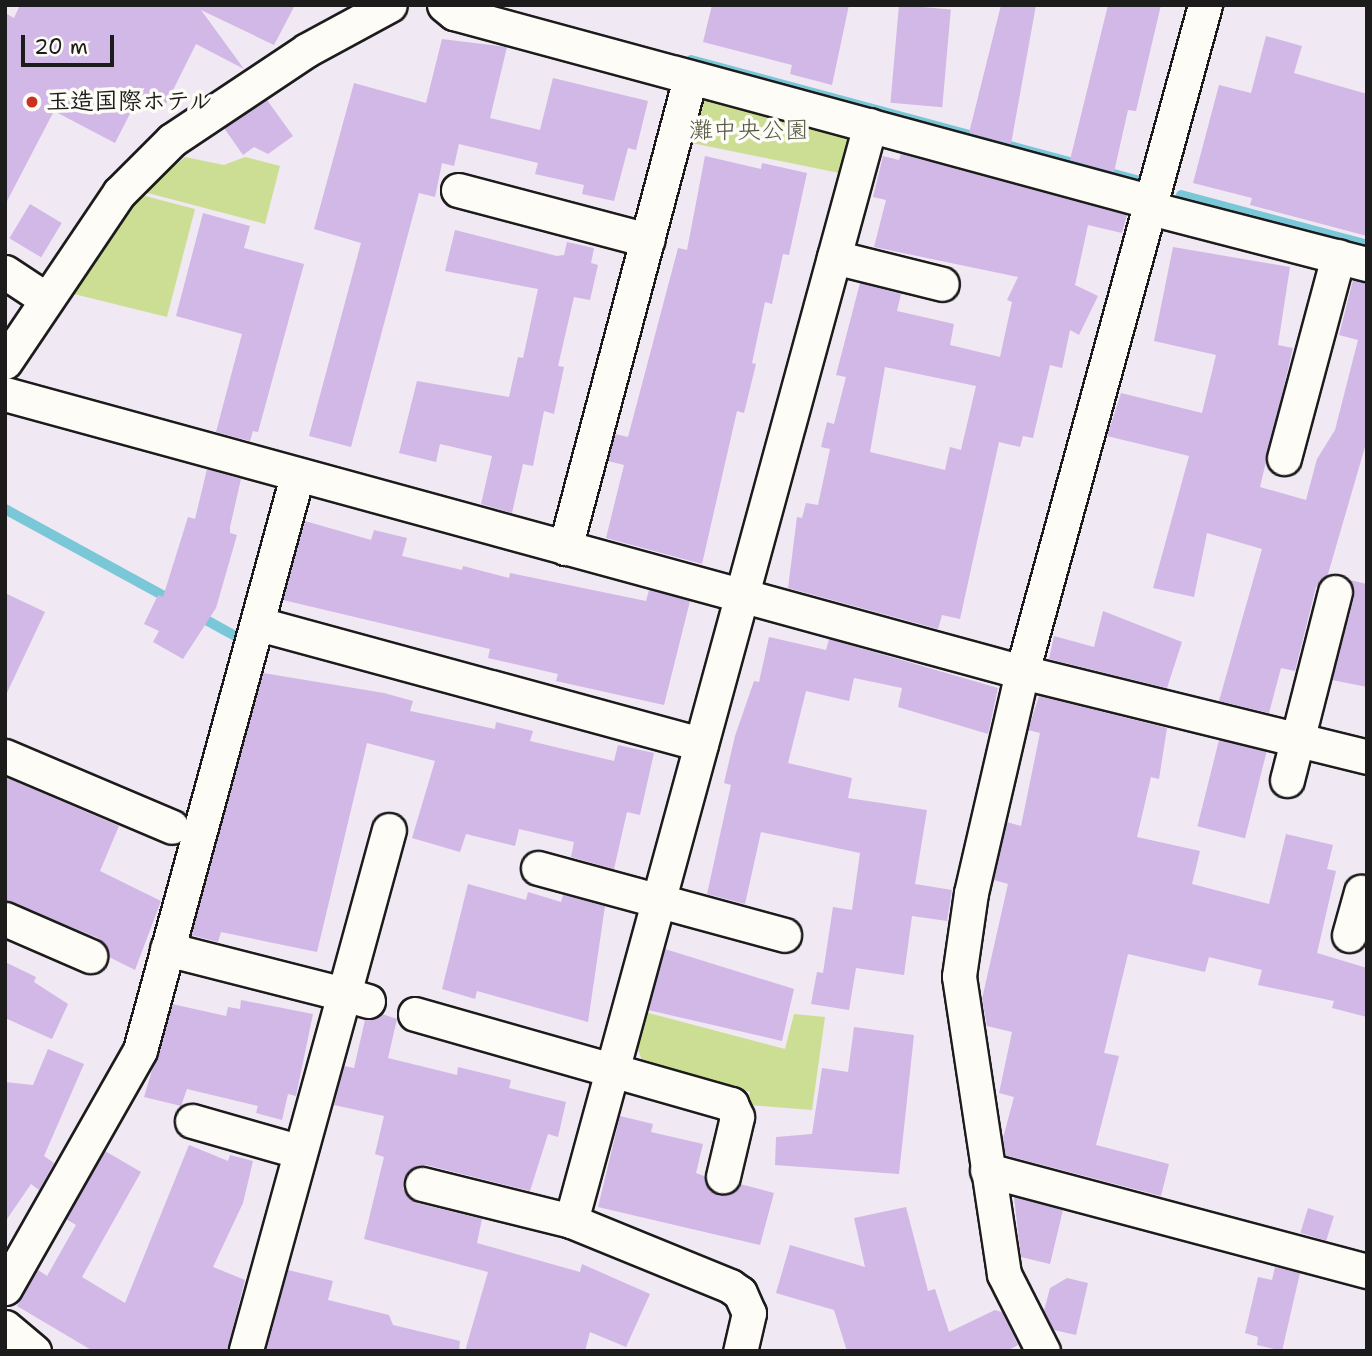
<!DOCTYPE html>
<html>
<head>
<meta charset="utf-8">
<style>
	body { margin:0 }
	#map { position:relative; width:1372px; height:1356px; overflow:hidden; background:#f0e8f2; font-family:"Shantell Sans","Klee One",sans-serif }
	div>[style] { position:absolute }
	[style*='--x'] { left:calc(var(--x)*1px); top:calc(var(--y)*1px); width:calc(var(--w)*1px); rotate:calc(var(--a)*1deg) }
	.green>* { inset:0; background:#ccde93 }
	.stream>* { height:10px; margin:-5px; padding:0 5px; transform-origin:5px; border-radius:5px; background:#79c7d7 }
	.building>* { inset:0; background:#d1b8e6; transform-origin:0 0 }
	.roads { filter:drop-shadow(2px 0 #1c1c1c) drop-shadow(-2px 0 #1c1c1c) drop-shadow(0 2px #1c1c1c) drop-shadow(0 -2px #1c1c1c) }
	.street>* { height:33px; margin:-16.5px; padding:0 16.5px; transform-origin:16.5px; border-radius:16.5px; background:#fdfcf7 }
	.dots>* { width:19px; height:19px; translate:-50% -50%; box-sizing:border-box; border:4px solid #fdfcf7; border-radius:50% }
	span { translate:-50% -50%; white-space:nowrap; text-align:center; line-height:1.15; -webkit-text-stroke:7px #fdfcf7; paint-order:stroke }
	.poi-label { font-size:24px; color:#1c1c1c; font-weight:700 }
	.left { translate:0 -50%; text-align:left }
	.park-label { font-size:24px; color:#515640 }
	.frame { position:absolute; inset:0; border:7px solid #1c1c1c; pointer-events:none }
	.scale { position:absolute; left:21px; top:35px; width:93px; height:32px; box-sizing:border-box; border:4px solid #1c1c1c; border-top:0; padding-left:9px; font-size:21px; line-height:24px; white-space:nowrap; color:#1c1c1c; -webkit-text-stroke:5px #fdfcf7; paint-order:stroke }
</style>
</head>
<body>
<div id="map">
	<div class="green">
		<div style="clip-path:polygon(709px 95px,850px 129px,849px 175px,687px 142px,697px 100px)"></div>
		<div style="clip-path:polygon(185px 157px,224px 165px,245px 157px,280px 166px,265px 224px,144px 192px)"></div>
		<div style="clip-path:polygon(141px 195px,195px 209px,167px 317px,74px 294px)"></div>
		<div style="clip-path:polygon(641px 1011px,785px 1049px,794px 1014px,825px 1017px,812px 1110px,748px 1105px,750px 1092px,644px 1066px,634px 1038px)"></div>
	</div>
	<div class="stream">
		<div style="--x:691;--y:60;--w:465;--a:15.1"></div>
		<div style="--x:1181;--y:195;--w:193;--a:15"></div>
		<div style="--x:5;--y:509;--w:194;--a:28.7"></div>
		<div style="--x:197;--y:615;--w:48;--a:28.7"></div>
	</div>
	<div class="building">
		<div style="clip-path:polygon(20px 5px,295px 5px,274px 45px,201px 10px,244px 69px,196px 44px,165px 106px,140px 94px,115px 143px,54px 111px,5px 205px,5px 13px,14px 18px)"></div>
		<div style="clip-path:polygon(712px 5px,849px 5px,832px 85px,790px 74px,792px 65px,703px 42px)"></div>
		<div style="left:899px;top:5px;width:52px;height:98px;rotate:5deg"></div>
		<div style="clip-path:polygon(1001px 5px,1036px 5px,1011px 144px,969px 133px)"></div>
		<div style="clip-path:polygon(1108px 5px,1161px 5px,1136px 111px,1128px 110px,1114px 172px,1070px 160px)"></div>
		<div style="clip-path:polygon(1266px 36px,1302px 46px,1294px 73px,1367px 94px,1367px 236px,1250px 205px,1252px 198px,1193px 183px,1219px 85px,1251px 93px)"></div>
		<div style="clip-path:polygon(442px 39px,507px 47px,490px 118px,540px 130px,553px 78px,648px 101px,636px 150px,628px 148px,614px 201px,582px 194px,584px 185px,535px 174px,538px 163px,459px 144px,454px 166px,442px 163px,435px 197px,419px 193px,351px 447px,309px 436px,361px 243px,314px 229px,354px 83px,426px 103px)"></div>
		<div style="clip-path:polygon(267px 100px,293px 136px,268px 154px,254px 147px,243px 155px,224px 128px)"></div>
		<div style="clip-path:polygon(evenodd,901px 154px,1127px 215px,1122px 233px,1088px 225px,1075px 285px,1098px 296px,1079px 335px,1070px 330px,1062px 368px,1050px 365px,1033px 438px,1023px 436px,1020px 447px,999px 442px,960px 619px,942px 615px,938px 629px,788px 588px,797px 517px,802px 518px,806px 503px,818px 505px,830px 449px,821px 447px,827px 422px,834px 424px,846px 377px,836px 375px,860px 283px,901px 294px,897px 311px,954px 324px,950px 345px,1000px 357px,1012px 302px,1007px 300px,1018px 277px,874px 247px,886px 200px,873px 197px,883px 156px,899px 160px,901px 154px,885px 367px,976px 386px,961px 450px,950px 447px,945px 470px,870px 452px,885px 367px)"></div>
		<div style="clip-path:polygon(705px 156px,761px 169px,762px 163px,807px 173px,789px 255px,783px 254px,772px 304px,765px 302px,752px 363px,756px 364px,744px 413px,737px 411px,702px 564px,606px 538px,624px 465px,608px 461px,615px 434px,628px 437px,678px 248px,687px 250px)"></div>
		<div style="left:30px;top:204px;width:37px;height:40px;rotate:31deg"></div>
		<div style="clip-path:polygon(203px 213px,250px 226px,244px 248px,304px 264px,258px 432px,253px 431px,250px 441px,216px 432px,242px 334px,176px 316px)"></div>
		<div style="clip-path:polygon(455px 230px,557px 256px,564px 255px,567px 242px,594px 248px,591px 263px,598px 265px,590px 300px,574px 297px,558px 366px,564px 367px,554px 414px,544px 411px,533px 466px,523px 464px,512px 513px,481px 504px,492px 456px,440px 444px,436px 462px,399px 453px,417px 381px,509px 397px,518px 357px,523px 358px,538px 289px,445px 271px)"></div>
		<div style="clip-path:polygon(1173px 247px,1290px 267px,1278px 345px,1293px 348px,1260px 487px,1306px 500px,1317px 459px,1335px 430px,1358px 340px,1339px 335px,1353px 280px,1367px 283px,1367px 440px,1328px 574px,1316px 587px,1295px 671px,1281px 668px,1269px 713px,1219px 701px,1262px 549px,1207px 533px,1194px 597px,1153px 588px,1189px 456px,1107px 436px,1121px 393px,1202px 413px,1216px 355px,1154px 341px)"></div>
		<div style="clip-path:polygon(207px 469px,241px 479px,230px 527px,230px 533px,237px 535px,216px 608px,183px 659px,153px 642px,159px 631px,144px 624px,158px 595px,163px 597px,188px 517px,195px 519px)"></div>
		<div style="clip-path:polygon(305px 521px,371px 540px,374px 530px,407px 538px,402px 556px,462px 570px,463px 566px,509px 578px,510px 573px,646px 601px,649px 590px,690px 601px,664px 705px,556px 681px,558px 674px,488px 658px,490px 649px,283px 600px)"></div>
		<div style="clip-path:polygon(1350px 580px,1367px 584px,1367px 687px,1332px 680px,1354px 597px)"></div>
		<div style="clip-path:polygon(5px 593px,45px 612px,5px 697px)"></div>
		<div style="clip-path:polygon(1103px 611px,1182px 642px,1167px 688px,1049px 659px,1054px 636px,1094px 647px)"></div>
		<div style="clip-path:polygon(769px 637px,826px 650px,829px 639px,998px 688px,988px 734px,898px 707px,902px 688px,854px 678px,849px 701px,806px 691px,788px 763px,852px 778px,848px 798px,927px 810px,915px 884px,952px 890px,947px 921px,912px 916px,904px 975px,856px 968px,849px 1010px,811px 1004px,817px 972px,823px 973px,833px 907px,852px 910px,860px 853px,761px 832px,745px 904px,707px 894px,731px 785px,724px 783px,735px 736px,754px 681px,759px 682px)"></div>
		<div style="clip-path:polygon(263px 673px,384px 693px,413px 701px,410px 711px,495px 729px,496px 722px,533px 731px,530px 741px,614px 761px,618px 745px,654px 753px,640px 815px,627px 812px,614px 869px,571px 857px,574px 842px,519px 829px,515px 846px,466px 834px,460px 852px,412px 838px,435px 761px,367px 743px,317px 952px,221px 932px,218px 942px,191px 935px)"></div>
		<div style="clip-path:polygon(1039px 696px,1167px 728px,1159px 779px,1151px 777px,1137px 837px,1200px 851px,1192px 884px,1269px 904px,1286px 834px,1333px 845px,1327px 869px,1336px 871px,1317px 953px,1367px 968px,1367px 1017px,1332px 1008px,1334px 1001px,1258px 985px,1262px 970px,1209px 957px,1205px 972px,1128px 954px,1104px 1053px,1119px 1056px,1096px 1145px,1169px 1164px,1161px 1196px,1005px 1155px,1003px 1138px,1014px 1097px,999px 1093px,1012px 1032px,987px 1026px,982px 999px,1008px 884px,994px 880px,1007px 822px,1021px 826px,1040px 733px,1028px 730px)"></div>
		<div style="left:1219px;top:740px;width:49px;height:89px;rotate:14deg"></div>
		<div style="clip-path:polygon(5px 777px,119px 826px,100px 871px,161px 901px,135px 970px,109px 957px,98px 938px,5px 900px)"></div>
		<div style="clip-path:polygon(468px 884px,526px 900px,528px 892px,561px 902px,563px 895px,605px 906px,588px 1022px,477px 991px,475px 999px,442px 989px)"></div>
		<div style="clip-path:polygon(665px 949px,794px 989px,782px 1041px,648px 1010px)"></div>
		<div style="clip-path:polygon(5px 962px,36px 977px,34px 982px,68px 1004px,52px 1039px,5px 1018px)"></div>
		<div style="clip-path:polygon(241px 1000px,313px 1014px,296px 1096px,288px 1094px,282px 1120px,256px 1113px,258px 1106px,187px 1089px,181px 1106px,144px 1097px,172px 1004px,226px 1016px,228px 1007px,240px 1009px)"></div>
		<div style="clip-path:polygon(382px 1014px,397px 1019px,388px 1058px,457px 1075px,458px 1067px,511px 1080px,509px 1088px,566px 1102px,558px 1137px,548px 1134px,530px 1191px,426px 1165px,408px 1171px,403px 1189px,417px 1203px,482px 1219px,477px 1243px,580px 1272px,582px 1264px,650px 1294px,626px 1347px,590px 1332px,585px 1351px,465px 1351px,488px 1272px,364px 1239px,384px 1157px,375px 1154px,384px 1116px,334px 1105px,344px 1066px,354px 1068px,365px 1020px)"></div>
		<div style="clip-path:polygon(854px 1027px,914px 1035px,899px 1174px,775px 1165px,776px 1137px,812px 1134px,822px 1068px,848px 1072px)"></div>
		<div style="clip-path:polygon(48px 1049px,84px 1064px,44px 1156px,54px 1163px,39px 1190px,31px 1184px,5px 1222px,5px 1082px,33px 1085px)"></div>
		<div style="clip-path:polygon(620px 1116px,653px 1124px,651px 1132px,703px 1144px,696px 1173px,704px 1176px,718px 1194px,729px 1194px,740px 1184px,774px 1193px,760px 1245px,598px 1207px)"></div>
		<div style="clip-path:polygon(189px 1145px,228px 1161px,230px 1155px,253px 1161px,243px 1203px,213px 1267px,245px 1280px,227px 1351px,93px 1351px,17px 1306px,38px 1270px,47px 1276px,76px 1225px,66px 1219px,105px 1151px,141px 1172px,82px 1277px,125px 1303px)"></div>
		<div style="clip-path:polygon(1014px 1197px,1063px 1210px,1050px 1264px,1021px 1257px)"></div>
		<div style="clip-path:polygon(906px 1207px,928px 1291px,935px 1289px,949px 1332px,995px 1310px,1002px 1312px,1018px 1345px,1007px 1351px,847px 1351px,834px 1310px,776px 1293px,790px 1245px,865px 1267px,854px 1218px)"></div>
		<div style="left:1308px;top:1208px;width:27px;height:26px;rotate:17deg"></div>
		<div style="clip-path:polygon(1275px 1267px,1300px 1273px,1282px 1351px,1257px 1345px,1258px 1337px,1245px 1333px,1258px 1277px,1272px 1280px)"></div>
		<div style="clip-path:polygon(288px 1270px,333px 1281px,328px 1300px,389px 1315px,393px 1325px,460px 1341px,459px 1351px,266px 1351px)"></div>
		<div style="clip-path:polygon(1067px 1278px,1088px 1283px,1076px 1335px,1054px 1330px,1044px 1311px,1050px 1288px)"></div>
	</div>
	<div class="roads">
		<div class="street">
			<div style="--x:444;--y:5;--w:13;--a:39"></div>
			<div style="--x:454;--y:13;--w:723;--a:15.15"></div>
			<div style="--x:458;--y:190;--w:196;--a:14.8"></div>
			<div style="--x:1150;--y:208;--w:224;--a:14.5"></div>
			<div style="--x:834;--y:257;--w:111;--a:14"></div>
			<div style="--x:5;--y:272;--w:49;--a:33.4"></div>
			<div style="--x:5;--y:362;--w:204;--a:-56"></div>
			<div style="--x:119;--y:193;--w:75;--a:-45"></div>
			<div style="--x:172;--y:140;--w:162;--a:-33.7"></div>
			<div style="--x:307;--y:50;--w:94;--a:-28.5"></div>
			<div style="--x:5;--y:394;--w:1054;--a:15.29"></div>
			<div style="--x:1022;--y:672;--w:355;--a:13.8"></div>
			<div style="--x:1284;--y:458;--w:209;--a:-75"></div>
			<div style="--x:565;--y:548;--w:486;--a:-75.1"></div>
			<div style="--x:259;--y:624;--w:458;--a:15.2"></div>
			<div style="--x:5;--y:756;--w:181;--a:23"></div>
			<div style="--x:1287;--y:780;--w:194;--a:-75.7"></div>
			<div style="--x:538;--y:868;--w:255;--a:15.2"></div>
			<div style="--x:5;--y:919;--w:93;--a:23.5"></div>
			<div style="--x:1349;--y:935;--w:45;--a:-74.4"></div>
			<div style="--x:167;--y:949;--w:183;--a:14.3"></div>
			<div style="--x:344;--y:994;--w:370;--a:105.4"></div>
			<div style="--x:368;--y:1001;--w:25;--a:-164"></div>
			<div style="--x:344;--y:994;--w:170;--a:-74.7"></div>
			<div style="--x:415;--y:1014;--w:329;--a:15.9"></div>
			<div style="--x:731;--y:1104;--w:14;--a:65"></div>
			<div style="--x:737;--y:1117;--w:61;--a:103.3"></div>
			<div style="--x:192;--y:1121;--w:109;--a:15.9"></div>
			<div style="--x:987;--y:1170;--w:393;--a:14.9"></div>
			<div style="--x:422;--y:1184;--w:154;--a:13.9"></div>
			<div style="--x:571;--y:1221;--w:172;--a:22.2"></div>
			<div style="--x:730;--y:1286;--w:12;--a:35"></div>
			<div style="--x:740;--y:1293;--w:22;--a:66"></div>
			<div style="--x:749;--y:1313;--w:39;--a:103"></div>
			<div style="--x:571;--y:1221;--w:1136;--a:-74.74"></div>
			<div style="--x:5;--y:1288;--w:274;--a:-60.4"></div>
			<div style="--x:140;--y:1050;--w:595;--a:-74.7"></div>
			<div style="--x:5;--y:1327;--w:38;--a:40"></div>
			<div style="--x:1043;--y:1351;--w:86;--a:-116.9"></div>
			<div style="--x:1004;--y:1274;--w:301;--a:-98.6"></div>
			<div style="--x:959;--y:976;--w:84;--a:-81.8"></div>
			<div style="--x:971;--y:893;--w:227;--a:-77"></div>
			<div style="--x:1022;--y:672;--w:692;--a:-74.66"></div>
		</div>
	</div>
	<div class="dots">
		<div style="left:32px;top:102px;background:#c8321e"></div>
	</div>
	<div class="poi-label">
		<span class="left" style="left:46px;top:102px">玉造国際ホテル</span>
	</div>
	<div class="park-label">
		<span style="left:749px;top:131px">灘中央公園</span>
	</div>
	<div class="frame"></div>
	<div class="scale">20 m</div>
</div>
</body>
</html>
